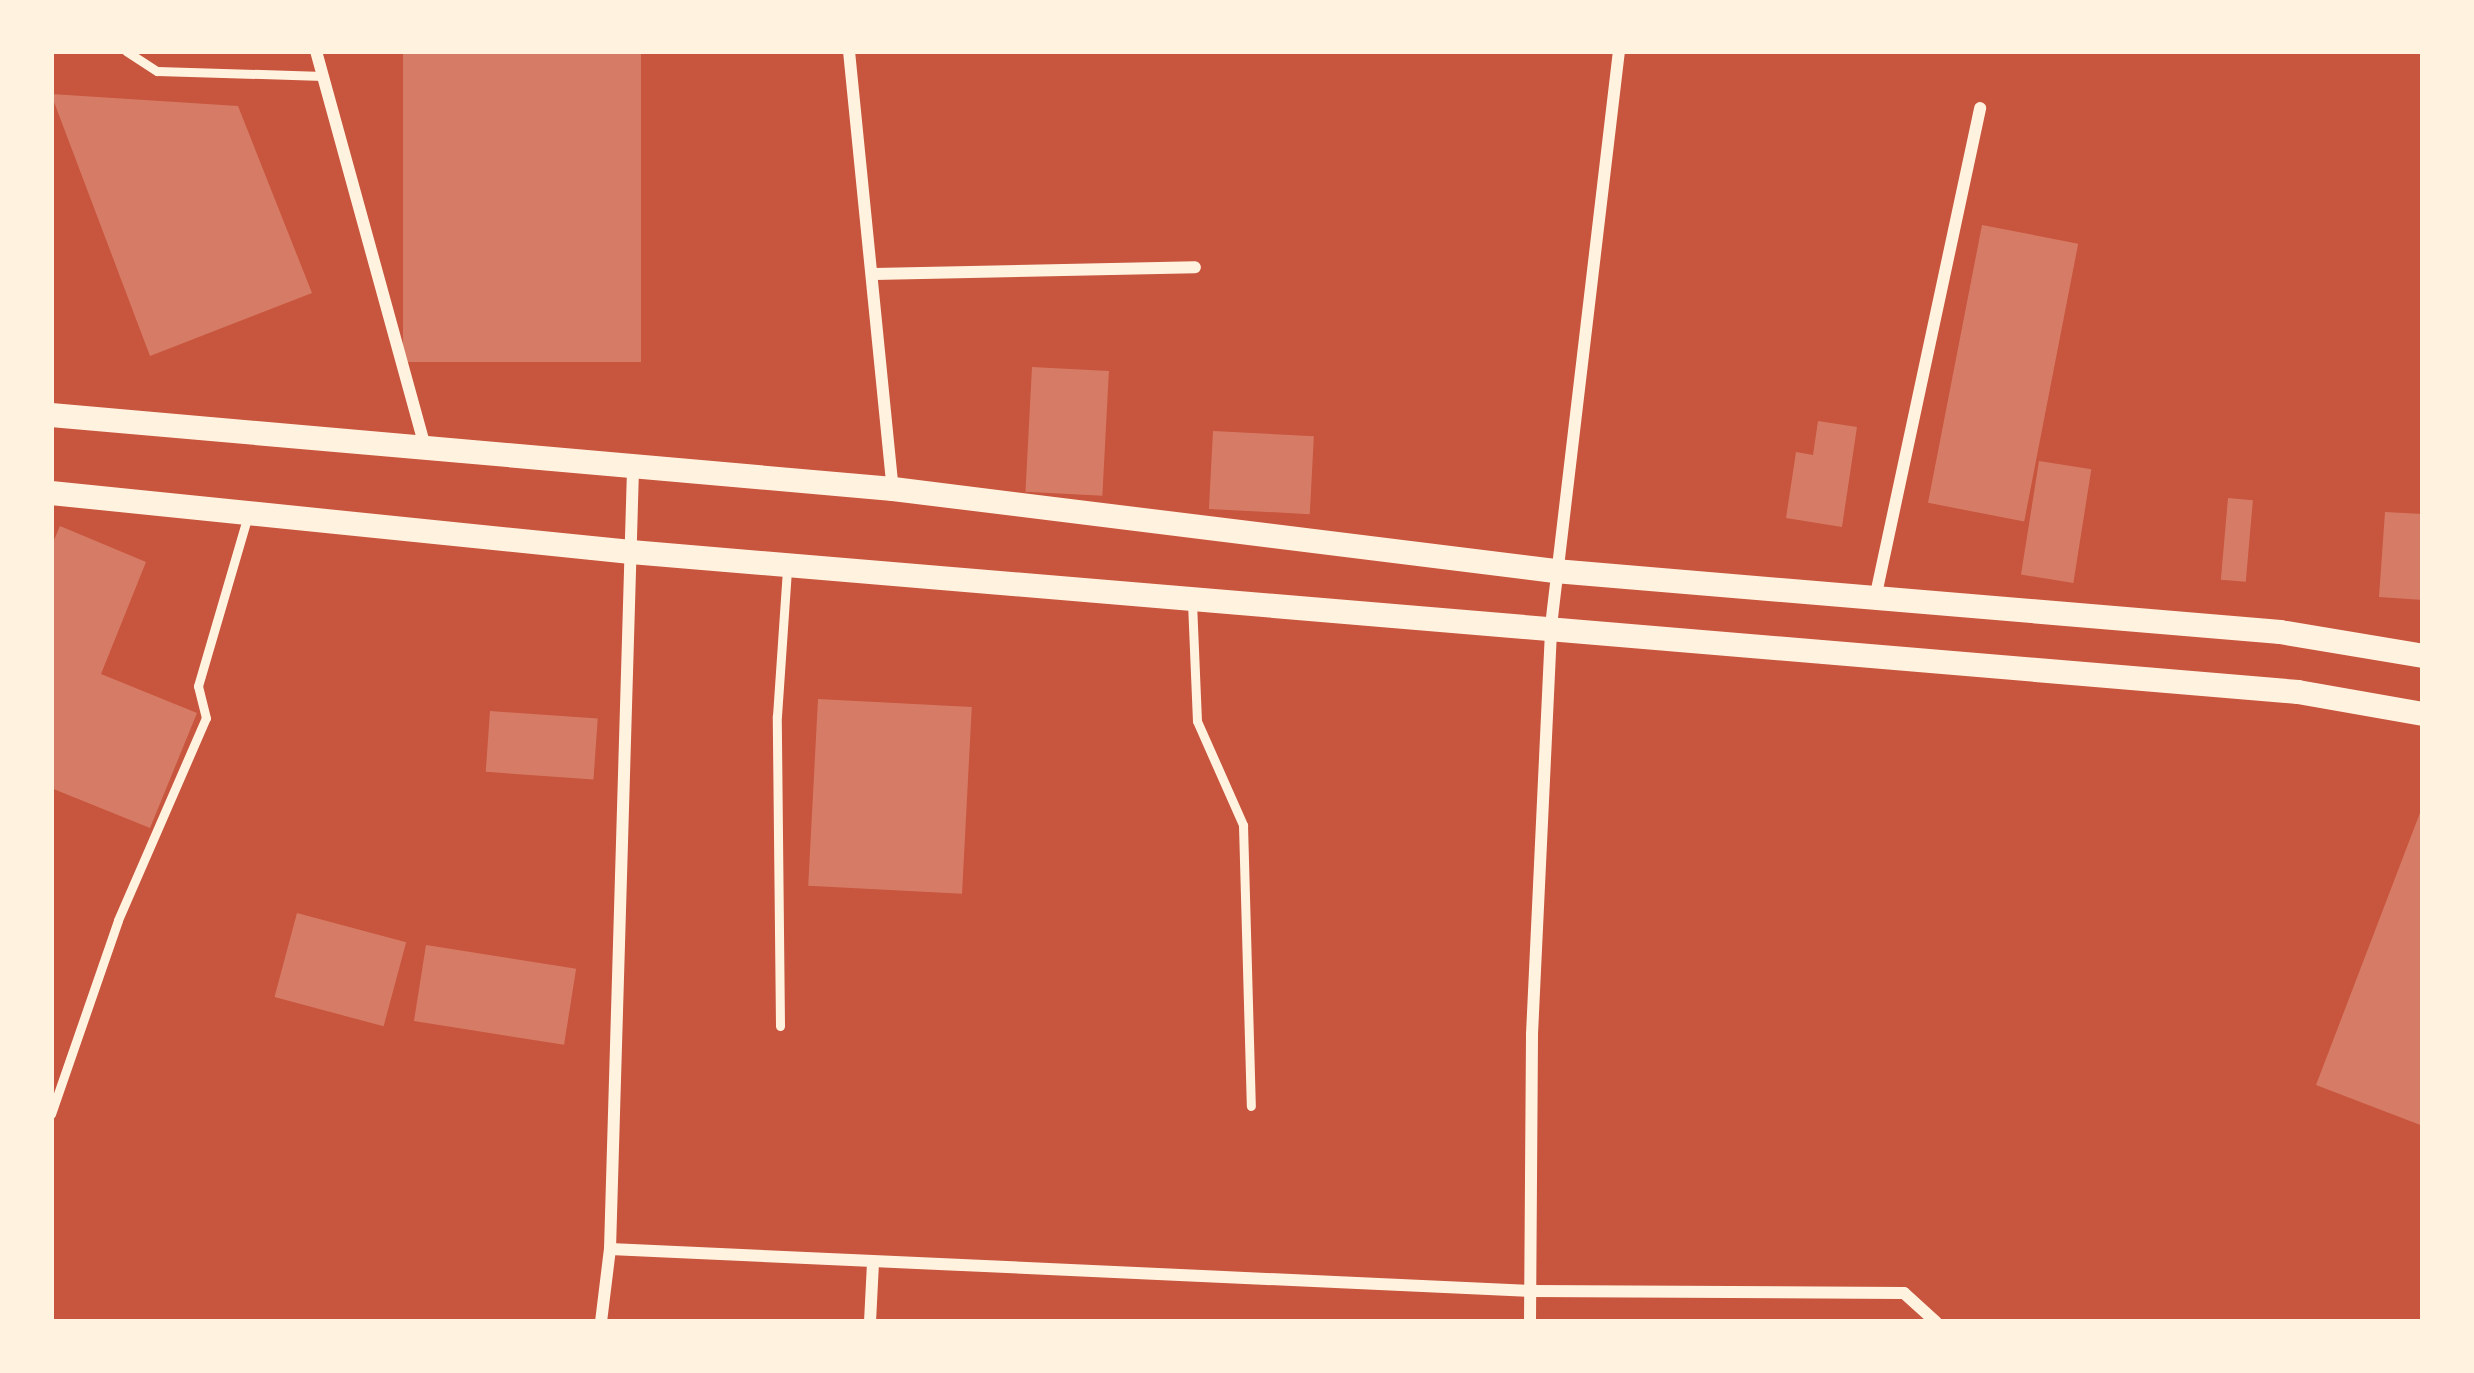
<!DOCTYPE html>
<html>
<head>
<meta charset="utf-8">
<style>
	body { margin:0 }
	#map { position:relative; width:2474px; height:1373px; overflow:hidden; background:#c8553d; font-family:"IBM Plex Serif",serif }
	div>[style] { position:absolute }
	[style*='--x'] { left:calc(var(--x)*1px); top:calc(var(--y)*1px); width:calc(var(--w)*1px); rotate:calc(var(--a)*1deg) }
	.building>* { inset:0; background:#d67c66; transform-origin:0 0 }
	.service>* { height:9px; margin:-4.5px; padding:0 4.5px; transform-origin:4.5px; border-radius:4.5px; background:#fff3e0 }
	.minor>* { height:12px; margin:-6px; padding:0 6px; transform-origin:6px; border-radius:6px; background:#fff3e0 }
	.secondary>* { height:24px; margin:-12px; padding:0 12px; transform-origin:12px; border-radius:12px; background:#fff3e0 }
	span { translate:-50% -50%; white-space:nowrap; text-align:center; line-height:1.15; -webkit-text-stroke:12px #fff3e0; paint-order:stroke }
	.frame { position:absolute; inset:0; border:54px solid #fff3e0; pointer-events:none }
</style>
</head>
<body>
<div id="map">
	<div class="building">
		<div style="left:403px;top:51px;width:238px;height:311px"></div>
		<div style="clip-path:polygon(51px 94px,238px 106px,312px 293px,150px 356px)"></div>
		<div style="left:1982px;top:225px;width:98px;height:283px;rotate:11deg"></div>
		<div style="left:1032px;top:367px;width:77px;height:125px;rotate:3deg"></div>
		<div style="clip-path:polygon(1818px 421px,1857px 427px,1842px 527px,1786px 518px,1796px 452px,1813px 455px)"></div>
		<div style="left:1213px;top:431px;width:101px;height:78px;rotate:3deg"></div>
		<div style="left:2039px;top:461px;width:53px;height:115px;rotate:9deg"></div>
		<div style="left:2228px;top:498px;width:25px;height:82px;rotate:5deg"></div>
		<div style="clip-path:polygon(2385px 512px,2423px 514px,2423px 600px,2379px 597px)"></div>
		<div style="clip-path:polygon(60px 526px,146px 562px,101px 674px,197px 713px,150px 828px,51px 788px,51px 547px)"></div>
		<div style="left:818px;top:699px;width:154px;height:187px;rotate:3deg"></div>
		<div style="left:490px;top:711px;width:108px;height:61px;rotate:4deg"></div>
		<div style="clip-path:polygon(2423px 805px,2423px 1126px,2316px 1085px)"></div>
		<div style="left:297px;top:913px;width:113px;height:87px;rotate:15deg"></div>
		<div style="left:426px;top:945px;width:152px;height:77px;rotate:9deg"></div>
	</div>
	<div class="service">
		<div style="--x:126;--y:51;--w:37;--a:33"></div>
		<div style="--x:157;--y:71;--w:166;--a:1.7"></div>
		<div style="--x:1192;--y:602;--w:119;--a:87.6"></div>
		<div style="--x:1197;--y:721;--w:114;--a:66.1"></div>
		<div style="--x:1243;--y:825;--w:281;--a:88.4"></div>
		<div style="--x:780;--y:1026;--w:310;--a:-90.6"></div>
		<div style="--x:777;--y:716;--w:146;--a:-86.1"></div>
		<div style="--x:51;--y:1114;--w:205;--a:-70.9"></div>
		<div style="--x:118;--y:920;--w:220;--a:-66.5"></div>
		<div style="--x:206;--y:718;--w:33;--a:-104"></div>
		<div style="--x:198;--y:686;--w:178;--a:-73.7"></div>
	</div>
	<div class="minor">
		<div style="--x:316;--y:51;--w:411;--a:74.6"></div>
		<div style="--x:849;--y:51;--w:439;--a:84.3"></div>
		<div style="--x:874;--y:274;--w:321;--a:-1.2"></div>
		<div style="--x:1876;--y:594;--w:497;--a:-77.9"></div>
		<div style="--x:610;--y:1249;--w:921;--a:2.61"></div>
		<div style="--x:1530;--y:1291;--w:374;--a:0.3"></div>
		<div style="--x:1904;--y:1293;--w:43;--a:42.2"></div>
		<div style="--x:601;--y:1322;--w:74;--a:-83"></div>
		<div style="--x:610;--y:1249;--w:780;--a:-88.31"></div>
		<div style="--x:870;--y:1322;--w:59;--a:-87.1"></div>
		<div style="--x:1530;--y:1322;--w:288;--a:-89.6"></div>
		<div style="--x:1532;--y:1034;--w:408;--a:-87.3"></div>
		<div style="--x:1551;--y:626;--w:579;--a:-83.26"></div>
	</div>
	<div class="secondary">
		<div style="--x:51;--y:415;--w:845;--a:5.02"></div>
		<div style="--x:893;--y:489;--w:667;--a:7.06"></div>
		<div style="--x:1555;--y:571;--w:728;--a:4.81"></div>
		<div style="--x:2280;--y:632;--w:145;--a:9.5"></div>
		<div style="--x:51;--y:493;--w:583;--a:5.81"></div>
		<div style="--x:631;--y:552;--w:1673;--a:4.8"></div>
		<div style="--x:2298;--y:692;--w:127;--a:10"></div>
	</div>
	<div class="frame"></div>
</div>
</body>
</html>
